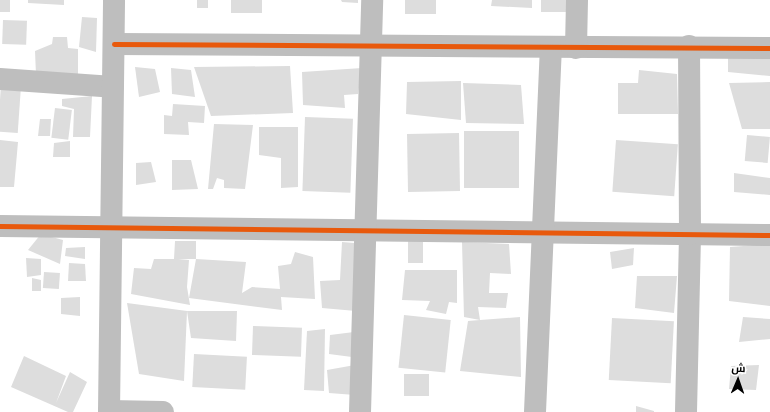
<!DOCTYPE html>
<html>
<head>
<meta charset="utf-8">
<style>
	body { margin:0 }
	#map { position:relative; width:770px; height:412px; overflow:hidden; background:#fff; font-family:"IBM Plex Sans",Cairo,sans-serif }
	div>[style] { position:absolute }
	[style*='--x'] { left:calc(var(--x)*1px); top:calc(var(--y)*1px); width:calc(var(--w)*1px); rotate:calc(var(--a)*1deg) }
	.building>* { inset:0; background:#ddd; transform-origin:0 0 }
	.street>* { height:22px; margin:-11px; padding:0 11px; transform-origin:11px; border-radius:11px; background:#bebebe }
	.cycleway>* { height:5px; margin:-2.5px; padding:0 2.5px; transform-origin:2.5px; border-radius:2.5px; background:#e8590c }
	span { translate:-50% -50%; white-space:nowrap; text-align:center; line-height:1.15; -webkit-text-stroke:3px #fff; paint-order:stroke }
	.north { position:absolute; left:718px; top:360px; width:40px; height:40px; -webkit-text-stroke:3px #fff; paint-order:stroke; rotate:2deg; font-size:11px; font-weight:700; line-height:16px; text-align:center; color:#000 }
	.north::after { content:''; display:block; margin:auto; width:14px; height:18px; background:#000; clip-path:polygon(50% 0,100% 100%,50% 72%,0 100%) }
</style>
</head>
<body>
<div id="map">
	<div class="building">
		<div style="left:0;top:0;width:10px;height:12px"></div>
		<div style="clip-path:polygon(28px 0,64px 0,64px 5px,28px 3px)"></div>
		<div style="left:197px;top:0;width:11px;height:8px"></div>
		<div style="left:231px;top:0;width:31px;height:13px"></div>
		<div style="clip-path:polygon(341px 0,358px 0,358px 3px,342px 2px)"></div>
		<div style="left:405px;top:0;width:31px;height:14px"></div>
		<div style="clip-path:polygon(492px 0,532px 0,532px 8px,491px 6px)"></div>
		<div style="left:541px;top:0;width:26px;height:12px"></div>
		<div style="clip-path:polygon(82px 17px,97px 18px,96px 52px,79px 47px)"></div>
		<div style="left:3px;top:20px;width:24px;height:24px;rotate:2deg"></div>
		<div style="clip-path:polygon(53px 37px,67px 37px,68px 48px,78px 49px,78px 78px,36px 75px,35px 51px,52px 44px)"></div>
		<div style="clip-path:polygon(728px 54px,770px 56px,770px 76px,728px 72px)"></div>
		<div style="clip-path:polygon(290px 66px,293px 113px,211px 116px,194px 67px)"></div>
		<div style="clip-path:polygon(135px 67px,155px 69px,160px 92px,139px 97px)"></div>
		<div style="clip-path:polygon(171px 68px,191px 70px,195px 97px,172px 94px)"></div>
		<div style="clip-path:polygon(362px 68px,358px 94px,344px 95px,345px 108px,303px 105px,302px 72px)"></div>
		<div style="clip-path:polygon(639px 70px,677px 74px,678px 114px,618px 114px,618px 83px,638px 83px)"></div>
		<div style="clip-path:polygon(461px 81px,461px 120px,406px 114px,407px 82px)"></div>
		<div style="clip-path:polygon(770px 82px,770px 129px,742px 129px,729px 83px)"></div>
		<div style="clip-path:polygon(463px 83px,521px 85px,524px 124px,466px 123px)"></div>
		<div style="left:21px;top:86px;width:47px;height:20px;rotate:94deg"></div>
		<div style="clip-path:polygon(92px 96px,90px 137px,73px 137px,74px 109px,62px 106px,62px 99px)"></div>
		<div style="clip-path:polygon(173px 104px,205px 106px,204px 123px,188px 122px,189px 135px,164px 134px,164px 115px,172px 116px)"></div>
		<div style="left:55px;top:108px;width:17px;height:30px;rotate:7deg"></div>
		<div style="left:305px;top:117px;width:48px;height:74px;rotate:2deg"></div>
		<div style="clip-path:polygon(40px 119px,51px 119px,50px 136px,38px 136px)"></div>
		<div style="clip-path:polygon(214px 124px,253px 125px,245px 189px,224px 188px,224px 180px,217px 178px,213px 189px,208px 189px)"></div>
		<div style="clip-path:polygon(259px 127px,298px 127px,298px 187px,281px 188px,281px 158px,259px 155px)"></div>
		<div style="left:464px;top:131px;width:55px;height:57px"></div>
		<div style="left:459px;top:133px;width:58px;height:52px;rotate:89deg"></div>
		<div style="left:747px;top:135px;width:23px;height:26px;rotate:5deg"></div>
		<div style="clip-path:polygon(0 140px,18px 142px,14px 187px,0 187px)"></div>
		<div style="left:616px;top:140px;width:62px;height:52px;rotate:4deg"></div>
		<div style="clip-path:polygon(70px 141px,70px 157px,53px 157px,54px 143px)"></div>
		<div style="clip-path:polygon(172px 160px,191px 160px,198px 189px,172px 190px)"></div>
		<div style="clip-path:polygon(151px 162px,156px 182px,136px 185px,136px 163px)"></div>
		<div style="clip-path:polygon(734px 173px,770px 178px,770px 195px,734px 192px)"></div>
		<div style="clip-path:polygon(41px 234px,63px 240px,60px 264px,28px 250px)"></div>
		<div style="clip-path:polygon(175px 241px,196px 241px,196px 259px,178px 259px,189px 260px,187px 287px,190px 305px,131px 294px,134px 268px,151px 269px,154px 259px,174px 259px)"></div>
		<div style="left:408px;top:241px;width:15px;height:22px"></div>
		<div style="clip-path:polygon(342px 242px,354px 243px,356px 311px,322px 308px,320px 281px,340px 280px)"></div>
		<div style="clip-path:polygon(462px 242px,509px 244px,511px 274px,490px 273px,489px 293px,508px 293px,506px 308px,478px 307px,480px 320px,520px 317px,521px 377px,460px 371px,468px 321px,480px 320px,464px 317px)"></div>
		<div style="clip-path:polygon(770px 244px,770px 306px,729px 301px,730px 247px)"></div>
		<div style="clip-path:polygon(85px 247px,85px 259px,65px 256px,66px 248px)"></div>
		<div style="clip-path:polygon(634px 248px,633px 265px,612px 269px,610px 252px)"></div>
		<div style="clip-path:polygon(295px 252px,313px 257px,315px 299px,281px 297px,282px 310px,189px 298px,196px 259px,246px 262px,242px 293px,252px 287px,280px 289px,278px 266px,291px 264px)"></div>
		<div style="clip-path:polygon(26px 258px,41px 259px,41px 275px,27px 277px)"></div>
		<div style="clip-path:polygon(69px 263px,85px 264px,86px 281px,68px 281px)"></div>
		<div style="clip-path:polygon(405px 270px,457px 270px,457px 303px,449px 302px,446px 314px,426px 310px,430px 301px,402px 300px)"></div>
		<div style="left:44px;top:272px;width:16px;height:16px;rotate:4deg"></div>
		<div style="clip-path:polygon(637px 276px,677px 276px,674px 313px,635px 308px)"></div>
		<div style="clip-path:polygon(32px 278px,41px 280px,41px 291px,32px 291px)"></div>
		<div style="clip-path:polygon(80px 297px,80px 316px,61px 314px,61px 298px)"></div>
		<div style="clip-path:polygon(127px 303px,187px 311px,184px 381px,139px 374px)"></div>
		<div style="clip-path:polygon(187px 311px,237px 311px,236px 341px,191px 338px)"></div>
		<div style="left:404px;top:315px;width:47px;height:53px;rotate:6deg"></div>
		<div style="clip-path:polygon(743px 317px,770px 319px,770px 339px,739px 342px)"></div>
		<div style="left:612px;top:318px;width:62px;height:62px;rotate:3deg"></div>
		<div style="left:253px;top:326px;width:49px;height:29px;rotate:2deg"></div>
		<div style="clip-path:polygon(325px 329px,324px 391px,304px 390px,307px 331px)"></div>
		<div style="clip-path:polygon(354px 332px,352px 357px,329px 354px,330px 335px)"></div>
		<div style="left:194px;top:354px;width:53px;height:33px;rotate:3deg"></div>
		<div style="clip-path:polygon(24px 356px,66px 376px,56px 403px,70px 372px,87px 382px,73px 412px,68px 412px,11px 387px)"></div>
		<div style="clip-path:polygon(355px 365px,355px 395px,329px 393px,327px 370px)"></div>
		<div style="clip-path:polygon(759px 365px,756px 390px,729px 389px,731px 366px)"></div>
		<div style="left:404px;top:374px;width:25px;height:22px"></div>
		<div style="clip-path:polygon(636px 406px,654px 411px,654px 412px,636px 412px)"></div>
	</div>
	<div class="street">
		<div style="--x:114;--y:44;--w:656;--a:0.35"></div>
		<div style="--x:576;--y:48;--w:48;--a:-88.8"></div>
		<div style="--x:0;--y:79;--w:113;--a:4"></div>
		<div style="--x:0;--y:226;--w:770;--a:0.67"></div>
		<div style="--x:109;--y:411;--w:54;--a:1.1"></div>
		<div style="--x:109;--y:412;--w:412;--a:-89.3"></div>
		<div style="--x:360;--y:412;--w:412;--a:-88.3"></div>
		<div style="--x:535;--y:412;--w:364;--a:-87.5"></div>
		<div style="--x:686;--y:412;--w:178;--a:-88.7"></div>
		<div style="--x:690;--y:234;--w:188;--a:-90.3"></div>
	</div>
	<div class="cycleway">
		<div style="--x:114;--y:44;--w:656;--a:0.35"></div>
		<div style="--x:0;--y:226;--w:770;--a:0.67"></div>
	</div>
	<div class="north">ش</div>
</div>
</body>
</html>
